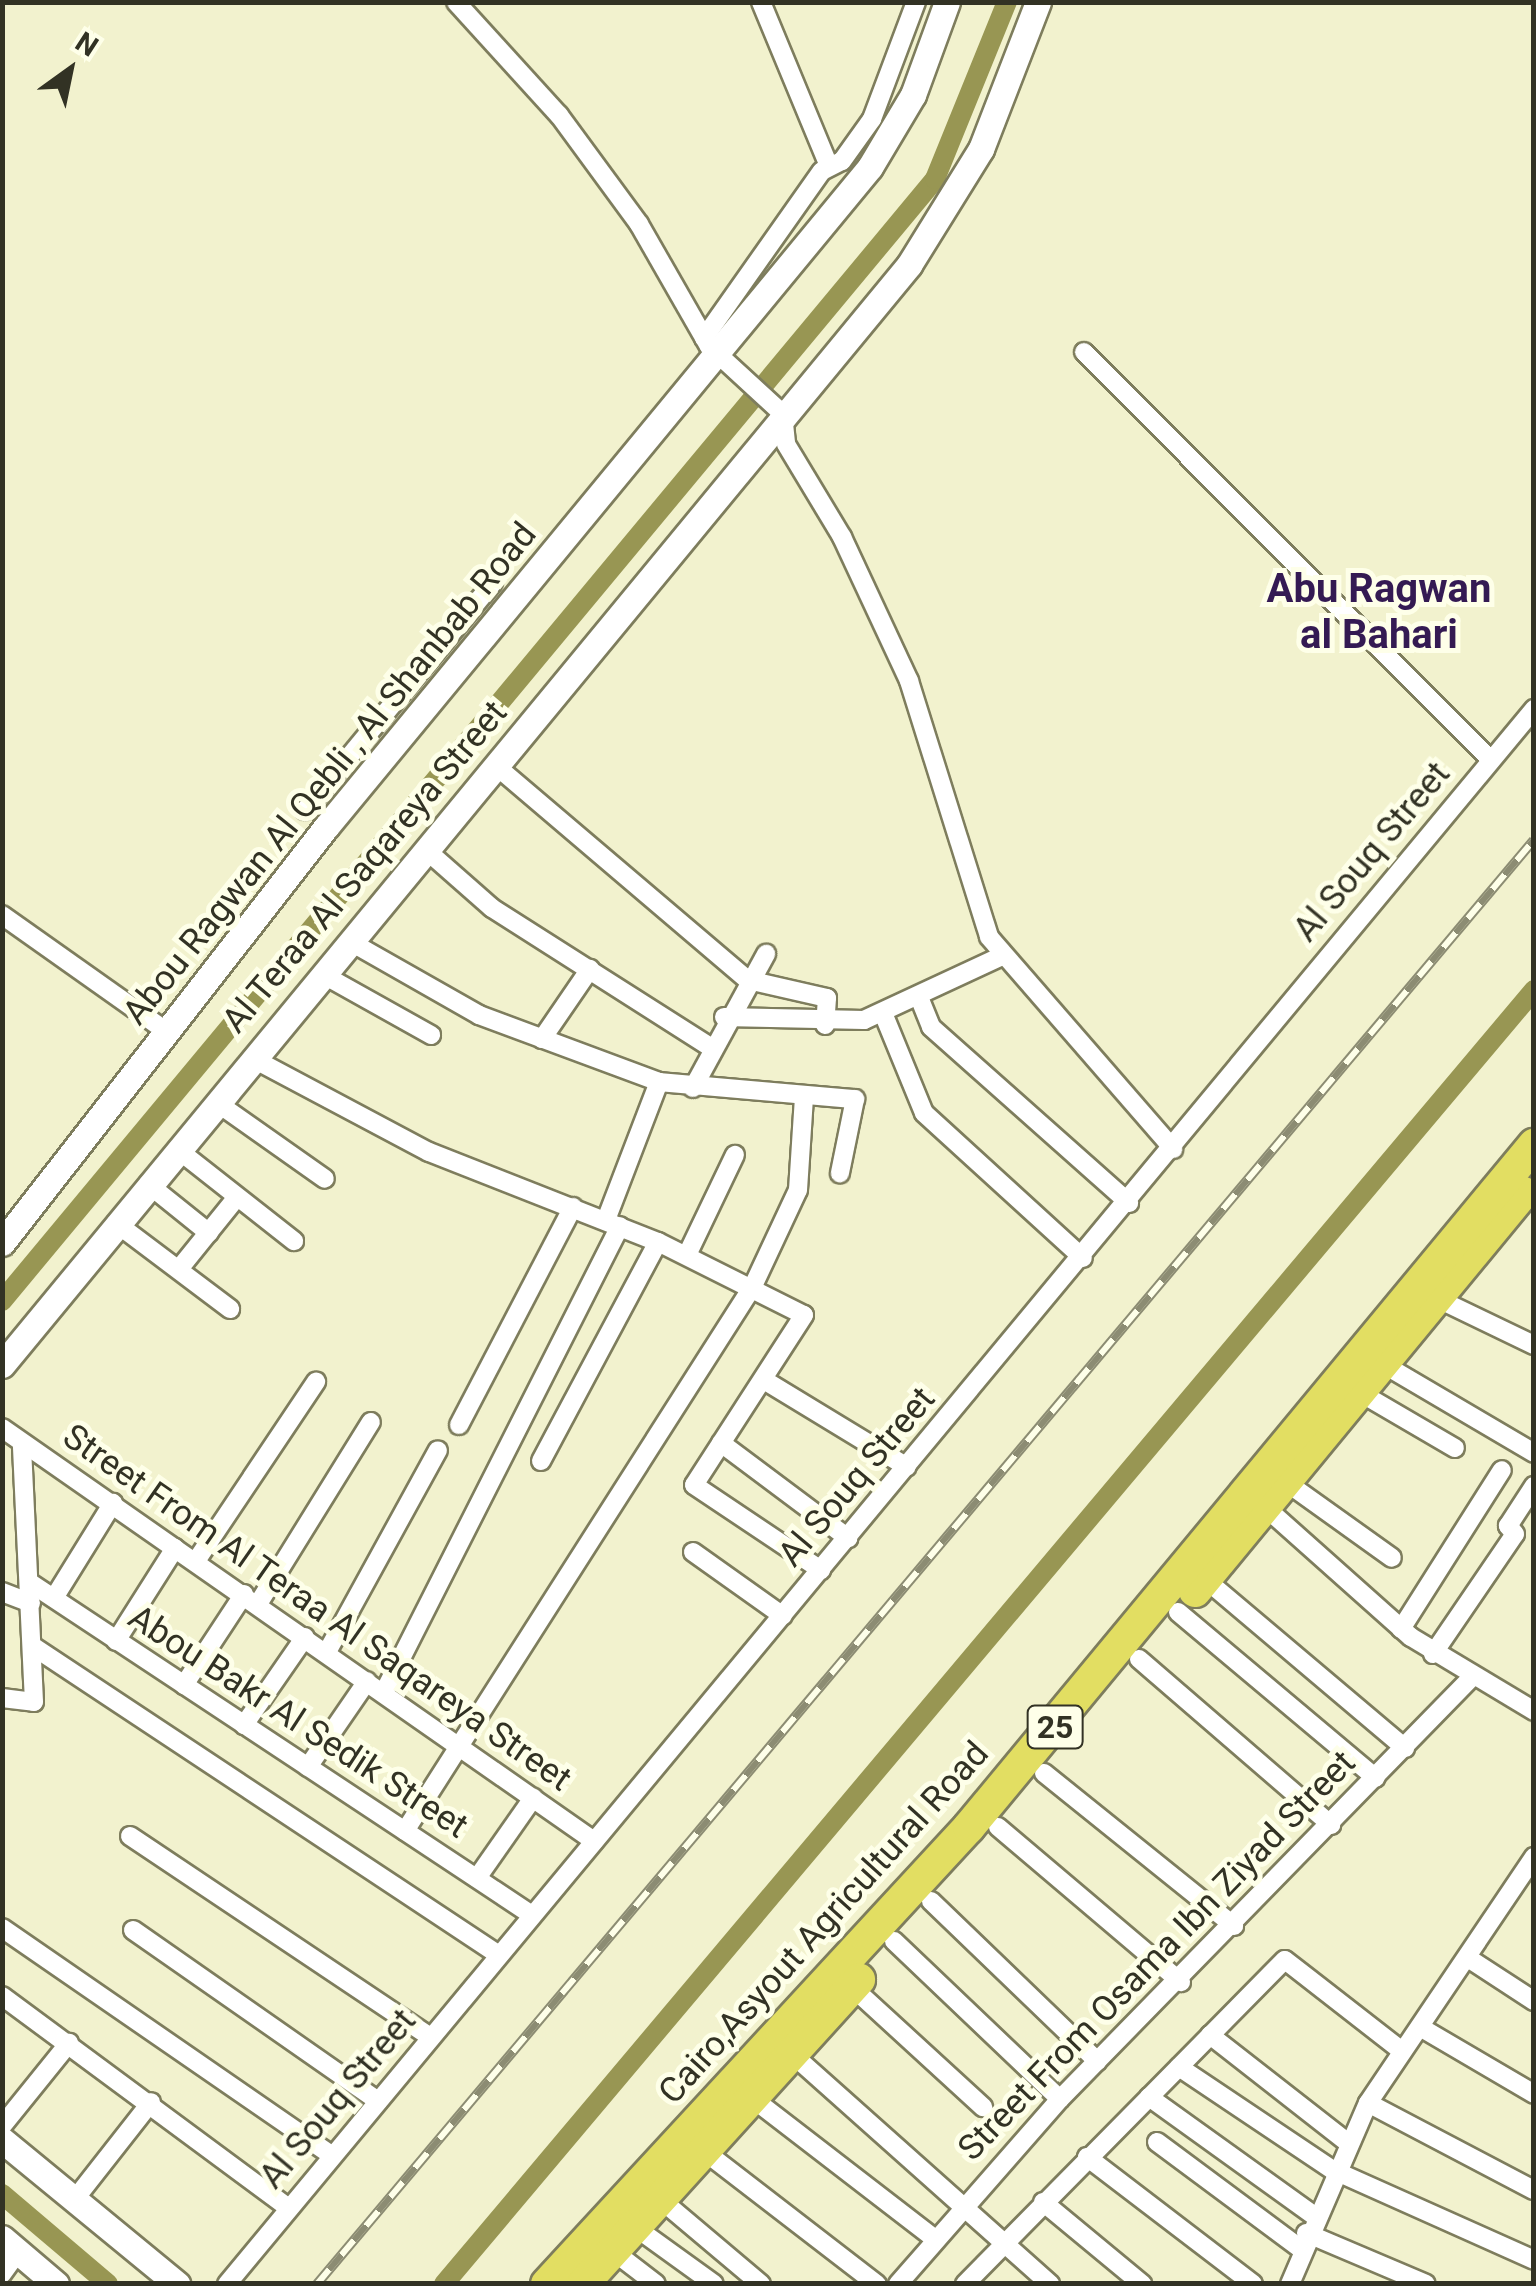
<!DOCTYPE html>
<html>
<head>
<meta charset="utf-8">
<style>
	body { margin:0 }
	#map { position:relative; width:1536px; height:2286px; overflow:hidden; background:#f2f2ce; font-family:Roboto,sans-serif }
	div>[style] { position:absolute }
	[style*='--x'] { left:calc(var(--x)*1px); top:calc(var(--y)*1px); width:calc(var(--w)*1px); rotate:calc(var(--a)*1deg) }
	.canal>* { height:20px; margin:-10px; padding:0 10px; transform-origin:10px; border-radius:10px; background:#989653 }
	.roads { filter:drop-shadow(2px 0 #7e7d5d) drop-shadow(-2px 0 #7e7d5d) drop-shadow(0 2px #7e7d5d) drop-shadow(0 -2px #7e7d5d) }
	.street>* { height:18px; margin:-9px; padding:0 9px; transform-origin:9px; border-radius:9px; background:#fff }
	.secondary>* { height:25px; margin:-12.5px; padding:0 12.5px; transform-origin:12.5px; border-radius:12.5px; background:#fff }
	.highway>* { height:32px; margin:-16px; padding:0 16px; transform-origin:16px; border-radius:16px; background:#e2de62 }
	.rail>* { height:10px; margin-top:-5px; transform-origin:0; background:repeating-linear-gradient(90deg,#feffe9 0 19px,#8c8c73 0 38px); box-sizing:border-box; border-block:2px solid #8c8c73 }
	span { translate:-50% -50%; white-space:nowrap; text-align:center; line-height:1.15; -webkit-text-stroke:10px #feffe9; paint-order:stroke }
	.shield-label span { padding:2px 8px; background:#feffe9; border:2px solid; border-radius:8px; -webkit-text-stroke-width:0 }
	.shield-label { font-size:32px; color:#323224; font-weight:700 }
	.street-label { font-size:35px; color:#323224 }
	.quarter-label { font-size:40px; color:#341a53; font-weight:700 }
	.frame { position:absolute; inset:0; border:5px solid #323224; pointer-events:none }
	.north { position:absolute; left:20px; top:20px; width:100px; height:100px; -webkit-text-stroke:8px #feffe9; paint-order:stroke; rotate:33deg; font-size:28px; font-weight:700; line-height:40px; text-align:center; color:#323224 }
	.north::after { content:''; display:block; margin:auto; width:35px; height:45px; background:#323224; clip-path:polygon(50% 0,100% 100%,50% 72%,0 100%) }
</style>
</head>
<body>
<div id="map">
	<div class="canal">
		<div style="--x:2;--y:1301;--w:1459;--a:-50.25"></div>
		<div style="--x:935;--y:179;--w:191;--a:-67.9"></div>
		<div style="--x:2;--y:2194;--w:139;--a:40.3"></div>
		<div style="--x:444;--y:2284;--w:1692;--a:-49.89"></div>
	</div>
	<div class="roads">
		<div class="street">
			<div style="--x:456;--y:2;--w:153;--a:47.7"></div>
			<div style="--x:559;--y:115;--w:135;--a:53.7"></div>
			<div style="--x:639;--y:224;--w:141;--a:60.2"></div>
			<div style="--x:709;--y:346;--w:100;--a:42.6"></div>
			<div style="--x:783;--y:414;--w:30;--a:84"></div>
			<div style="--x:786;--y:444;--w:109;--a:58.9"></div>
			<div style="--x:842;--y:537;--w:159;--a:65"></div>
			<div style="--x:909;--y:681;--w:268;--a:72.6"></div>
			<div style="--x:989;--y:937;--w:281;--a:49"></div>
			<div style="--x:761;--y:2;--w:175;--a:67.5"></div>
			<div style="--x:704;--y:338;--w:204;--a:-54.8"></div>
			<div style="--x:822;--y:171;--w:22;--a:-27"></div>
			<div style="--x:842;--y:161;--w:52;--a:-54.5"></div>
			<div style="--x:872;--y:119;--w:125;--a:-69.4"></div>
			<div style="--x:1084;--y:352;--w:576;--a:45.07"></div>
			<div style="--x:495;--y:765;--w:332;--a:40.4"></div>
			<div style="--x:748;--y:980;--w:81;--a:12.8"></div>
			<div style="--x:827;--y:998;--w:27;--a:94"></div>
			<div style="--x:305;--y:810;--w:295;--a:-50.4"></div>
			<div style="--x:425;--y:849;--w:89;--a:41.4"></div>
			<div style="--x:492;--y:908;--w:259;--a:32.5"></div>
			<div style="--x:2;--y:915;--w:202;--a:35.3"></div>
			<div style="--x:349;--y:941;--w:150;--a:29.6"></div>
			<div style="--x:479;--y:1015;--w:192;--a:20.4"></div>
			<div style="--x:659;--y:1082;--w:197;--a:5"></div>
			<div style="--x:855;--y:1099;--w:76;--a:101.5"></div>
			<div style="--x:322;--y:974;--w:125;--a:29.2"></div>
			<div style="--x:919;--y:997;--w:32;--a:68"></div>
			<div style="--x:931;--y:1027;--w:265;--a:41.6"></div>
			<div style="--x:883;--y:1013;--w:108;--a:67.7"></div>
			<div style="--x:924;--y:1113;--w:215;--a:42.4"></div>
			<div style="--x:724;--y:1017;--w:140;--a:1.2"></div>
			<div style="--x:864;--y:1020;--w:152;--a:-24.9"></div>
			<div style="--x:542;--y:1039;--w:85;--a:-55.6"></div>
			<div style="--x:252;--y:1058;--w:200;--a:28"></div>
			<div style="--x:429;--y:1152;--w:246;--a:21.5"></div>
			<div style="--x:658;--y:1242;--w:163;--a:26.6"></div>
			<div style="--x:804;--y:1315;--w:202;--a:122.9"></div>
			<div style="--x:694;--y:1485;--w:153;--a:33.8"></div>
			<div style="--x:693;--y:1088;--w:153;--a:-61.4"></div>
			<div style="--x:216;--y:1102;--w:133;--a:35.2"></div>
			<div style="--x:177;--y:1149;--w:149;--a:38.2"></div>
			<div style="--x:148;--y:1184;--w:78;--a:38.8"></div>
			<div style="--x:606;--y:1220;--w:148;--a:-69"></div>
			<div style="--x:116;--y:1223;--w:143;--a:37"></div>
			<div style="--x:687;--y:1255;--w:111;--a:-64.4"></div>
			<div style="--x:179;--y:1269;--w:92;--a:-51.1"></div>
			<div style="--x:1430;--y:1295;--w:115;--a:25.7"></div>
			<div style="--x:1383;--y:1364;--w:175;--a:30.5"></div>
			<div style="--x:764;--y:1380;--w:167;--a:31.3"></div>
			<div style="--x:1359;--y:1392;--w:111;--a:30.3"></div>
			<div style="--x:459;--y:1425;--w:246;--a:-62.4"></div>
			<div style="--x:2;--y:1428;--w:722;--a:34.9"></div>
			<div style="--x:721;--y:1443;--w:159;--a:36.8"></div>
			<div style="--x:541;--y:1461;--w:248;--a:-61.9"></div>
			<div style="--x:1286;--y:1482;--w:130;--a:35.6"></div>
			<div style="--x:1265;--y:1507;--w:195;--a:41.7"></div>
			<div style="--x:1411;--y:1637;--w:144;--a:31"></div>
			<div style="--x:693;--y:1552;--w:110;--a:35.4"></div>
			<div style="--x:196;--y:1561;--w:216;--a:-56.2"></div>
			<div style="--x:1205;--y:1579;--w:262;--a:40.2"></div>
			<div style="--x:29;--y:1582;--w:603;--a:33.51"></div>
			<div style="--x:2;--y:1592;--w:31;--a:21"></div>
			<div style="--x:54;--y:1598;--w:112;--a:-58.2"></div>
			<div style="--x:258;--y:1604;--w:214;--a:-58.2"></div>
			<div style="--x:1178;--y:1612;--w:258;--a:40"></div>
			<div style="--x:1401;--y:1629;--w:188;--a:-57.6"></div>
			<div style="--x:116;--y:1641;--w:110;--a:-57.6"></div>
			<div style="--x:34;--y:1647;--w:558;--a:33.52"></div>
			<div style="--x:327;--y:1652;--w:230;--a:-61.2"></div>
			<div style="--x:1433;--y:1654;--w:145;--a:-55.7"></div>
			<div style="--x:1515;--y:1534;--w:11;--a:-131"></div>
			<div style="--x:1508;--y:1526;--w:48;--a:-57"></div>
			<div style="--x:1139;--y:1659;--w:254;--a:40.8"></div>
			<div style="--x:184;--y:1685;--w:109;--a:-56.6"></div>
			<div style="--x:384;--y:1692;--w:522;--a:-63.14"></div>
			<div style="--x:2;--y:1698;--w:32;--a:7"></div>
			<div style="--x:34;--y:1702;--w:258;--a:-92.7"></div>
			<div style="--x:244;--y:1725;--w:107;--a:-55.3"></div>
			<div style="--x:308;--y:1767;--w:104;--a:-55.5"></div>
			<div style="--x:1044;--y:1773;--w:244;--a:38.8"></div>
			<div style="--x:998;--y:1827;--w:240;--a:40.3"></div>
			<div style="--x:405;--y:1831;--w:647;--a:-57.44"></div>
			<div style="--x:753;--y:1286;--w:106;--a:-64.9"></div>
			<div style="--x:798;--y:1190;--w:94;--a:-86.3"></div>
			<div style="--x:130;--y:1836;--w:361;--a:33.8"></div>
			<div style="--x:477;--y:1878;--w:98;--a:-55"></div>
			<div style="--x:931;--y:1901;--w:231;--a:43.9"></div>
			<div style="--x:2;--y:1928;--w:401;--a:34.6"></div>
			<div style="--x:133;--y:1930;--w:299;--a:34.9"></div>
			<div style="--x:894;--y:1941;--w:229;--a:43.6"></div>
			<div style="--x:1468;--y:1958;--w:79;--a:33.1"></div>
			<div style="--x:852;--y:1987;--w:178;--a:42.5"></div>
			<div style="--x:2;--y:1996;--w:357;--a:36.5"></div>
			<div style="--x:1420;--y:2027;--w:132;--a:30.4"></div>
			<div style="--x:1210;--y:2035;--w:174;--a:38"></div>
			<div style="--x:792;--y:2054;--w:346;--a:41.7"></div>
			<div style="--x:1179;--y:2067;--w:185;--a:33.8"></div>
			<div style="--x:1333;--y:2170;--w:220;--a:24.1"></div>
			<div style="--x:1149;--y:2097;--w:202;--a:35.7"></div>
			<div style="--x:752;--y:2098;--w:230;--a:37.6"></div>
			<div style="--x:1368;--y:2103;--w:187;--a:27.7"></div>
			<div style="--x:2;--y:2126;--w:107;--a:-51.1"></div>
			<div style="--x:1157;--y:2142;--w:179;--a:36.6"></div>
			<div style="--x:704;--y:2151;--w:218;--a:37.6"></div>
			<div style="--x:1087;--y:2157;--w:209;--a:37.4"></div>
			<div style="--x:75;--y:2199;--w:123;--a:-51.9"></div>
			<div style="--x:660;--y:2199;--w:132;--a:40.1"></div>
			<div style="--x:1043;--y:2202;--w:129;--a:39.6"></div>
			<div style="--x:635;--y:2227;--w:97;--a:35.8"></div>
			<div style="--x:1306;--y:2233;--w:130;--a:23"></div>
			<div style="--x:613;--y:2251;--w:54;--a:37.5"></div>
			<div style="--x:2;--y:2274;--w:29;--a:-54"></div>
			<div style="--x:227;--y:2284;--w:2047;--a:-50.31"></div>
			<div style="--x:898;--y:2284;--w:246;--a:-48.8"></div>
			<div style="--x:1060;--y:2099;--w:587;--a:-45.69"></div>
			<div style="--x:965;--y:2284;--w:455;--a:-45.4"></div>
			<div style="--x:1285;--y:1960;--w:148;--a:37.9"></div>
			<div style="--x:1290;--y:2284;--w:197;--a:-66.7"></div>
			<div style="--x:1368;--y:2103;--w:297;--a:-56"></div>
		</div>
		<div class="secondary">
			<div style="--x:2;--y:1243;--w:527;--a:-52.09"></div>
			<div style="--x:326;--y:827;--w:855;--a:-50.5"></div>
			<div style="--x:870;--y:167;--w:84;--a:-59.2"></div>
			<div style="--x:913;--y:95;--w:99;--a:-69.9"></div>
			<div style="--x:2;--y:1365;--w:1426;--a:-50.49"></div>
			<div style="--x:909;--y:265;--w:137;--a:-58.2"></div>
			<div style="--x:981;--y:149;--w:158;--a:-68.8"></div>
			<div style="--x:2;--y:2140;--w:227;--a:39.4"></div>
			<div style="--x:2;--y:2238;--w:71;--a:40.4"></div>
		</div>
		<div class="highway">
			<div style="--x:1195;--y:1591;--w:516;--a:-50.51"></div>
			<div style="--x:547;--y:2284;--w:622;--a:-47.28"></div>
			<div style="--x:969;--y:1827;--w:886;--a:-50.36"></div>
			<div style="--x:583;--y:2284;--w:411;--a:-47.8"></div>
		</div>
	</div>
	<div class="rail">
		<div style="--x:317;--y:2284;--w:1888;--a:-49.88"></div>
	</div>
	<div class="shield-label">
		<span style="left:1055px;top:1727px">25</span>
	</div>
	<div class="street-label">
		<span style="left:330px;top:774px;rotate:-51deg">Abou Ragwan Al Qebli , Al Shanbab Road</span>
		<span style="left:1372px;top:852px;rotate:-50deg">Al Souq Street</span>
		<span style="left:365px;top:867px;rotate:-50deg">Al Teraa Al Saqareya Street</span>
		<span style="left:857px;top:1477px;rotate:-50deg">Al Souq Street</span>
		<span style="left:317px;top:1608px;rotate:35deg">Street From Al Teraa Al Saqareya Street</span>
		<span style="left:298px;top:1722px;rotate:33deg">Abou Bakr Al Sedik Street</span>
		<span style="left:824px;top:1923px;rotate:-48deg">Cairo,Asyout Agricultural Road</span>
		<span style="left:1157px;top:1956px;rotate:-46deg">Street From Osama Ibn Ziyad Street</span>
		<span style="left:338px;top:2099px;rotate:-50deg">Al Souq Street</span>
	</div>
	<div class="quarter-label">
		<span style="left:1379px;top:612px">Abu Ragwan<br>al Bahari</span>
	</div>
	<div class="frame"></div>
	<div class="north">N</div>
</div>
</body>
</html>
